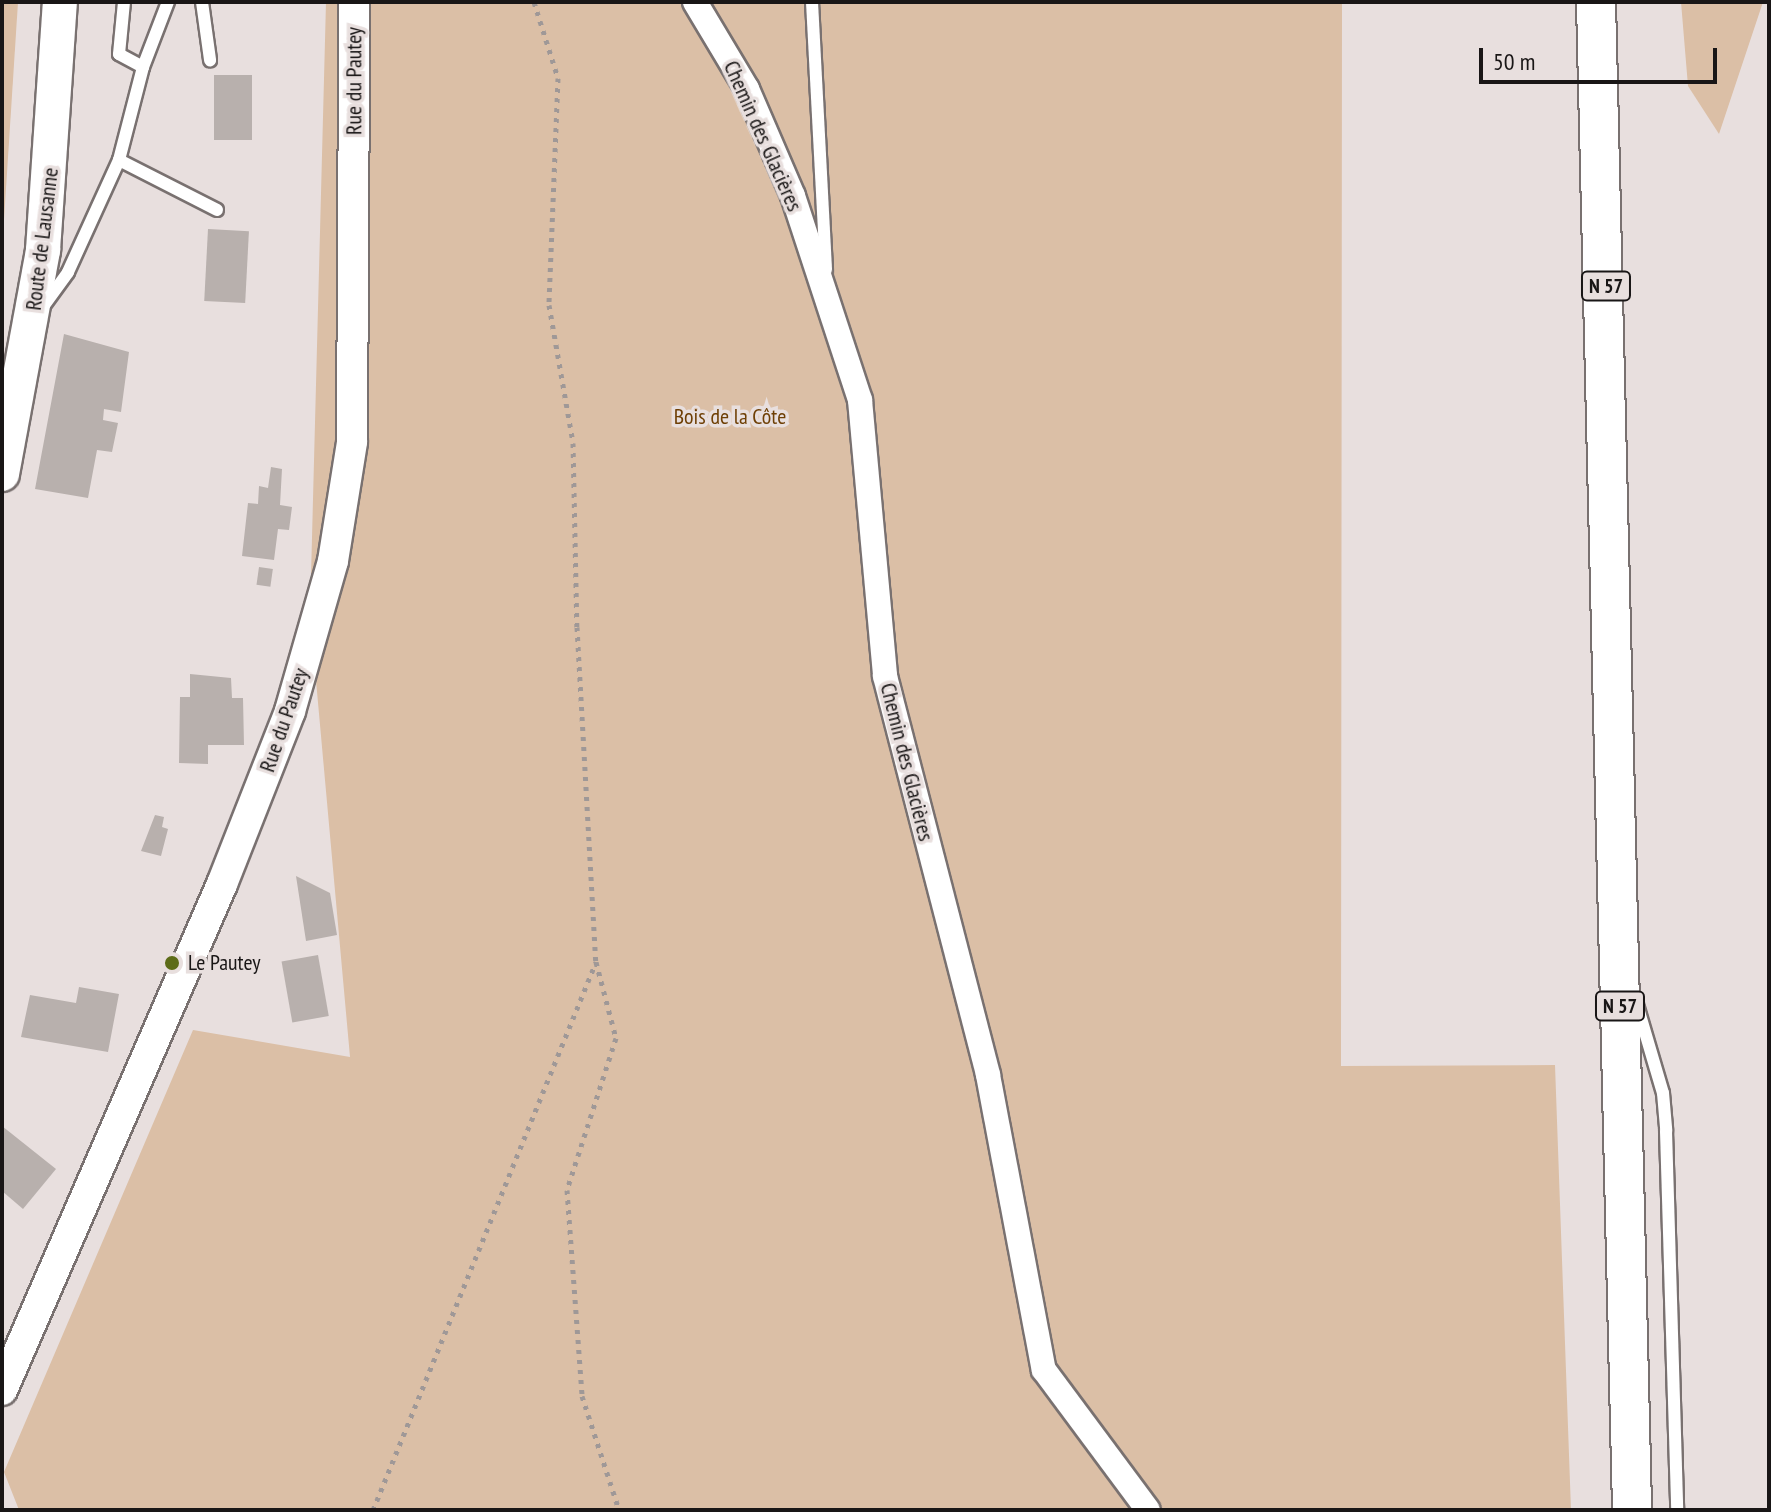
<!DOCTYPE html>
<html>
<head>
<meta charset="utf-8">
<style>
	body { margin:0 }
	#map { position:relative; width:1771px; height:1512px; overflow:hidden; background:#e8dfde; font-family:"PT Sans Narrow",sans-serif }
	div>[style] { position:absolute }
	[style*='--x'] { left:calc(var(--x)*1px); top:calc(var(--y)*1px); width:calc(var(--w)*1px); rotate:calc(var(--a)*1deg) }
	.green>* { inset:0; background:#dbbfa6 }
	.building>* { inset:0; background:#b8b0ad; transform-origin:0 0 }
	.path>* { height:5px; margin-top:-2.5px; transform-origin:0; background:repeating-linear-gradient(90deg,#9f9897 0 4px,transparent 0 10px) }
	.roads { filter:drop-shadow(2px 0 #797170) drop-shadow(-2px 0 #797170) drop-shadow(0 2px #797170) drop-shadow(0 -2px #797170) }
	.service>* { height:12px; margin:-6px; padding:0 6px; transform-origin:6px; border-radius:6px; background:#fff }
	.minor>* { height:24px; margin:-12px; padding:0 12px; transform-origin:12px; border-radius:12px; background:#fff }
	.tertiary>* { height:30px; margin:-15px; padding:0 15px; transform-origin:15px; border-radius:15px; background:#fff }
	.secondary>* { height:34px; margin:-17px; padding:0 17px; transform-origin:17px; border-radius:17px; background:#fff }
	.primary>* { height:38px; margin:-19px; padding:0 19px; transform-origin:19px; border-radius:19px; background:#fff }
	.dots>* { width:22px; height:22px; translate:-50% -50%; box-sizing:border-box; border:4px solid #e8dfde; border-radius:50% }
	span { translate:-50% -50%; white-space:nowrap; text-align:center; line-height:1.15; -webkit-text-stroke:7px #e8dfde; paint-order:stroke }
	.shield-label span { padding:2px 6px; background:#e8dfde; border:2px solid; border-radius:6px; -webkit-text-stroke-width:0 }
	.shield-label { font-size:20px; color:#191616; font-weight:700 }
	.street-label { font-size:22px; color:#191616 }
	.park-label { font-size:22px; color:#6e3f05 }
	.poi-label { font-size:22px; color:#191616 }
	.left { translate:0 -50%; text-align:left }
	.frame { position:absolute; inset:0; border:4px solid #191616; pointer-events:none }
	.scale { position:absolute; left:1479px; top:48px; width:238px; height:36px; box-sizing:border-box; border:4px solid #191616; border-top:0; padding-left:10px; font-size:24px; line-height:28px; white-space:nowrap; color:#191616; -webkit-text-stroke:6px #e8dfde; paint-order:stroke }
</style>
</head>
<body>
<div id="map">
	<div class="green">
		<div style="clip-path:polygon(2px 2px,18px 2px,3px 235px,2px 234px)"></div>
		<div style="clip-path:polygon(326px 2px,1342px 2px,1341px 1066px,1555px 1065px,1571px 1510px,19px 1510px,4px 1472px,193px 1030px,350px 1057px,310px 614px)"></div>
		<div style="clip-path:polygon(1681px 2px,1763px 2px,1719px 134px,1688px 86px)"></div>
	</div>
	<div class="building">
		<div style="left:214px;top:75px;width:38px;height:65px"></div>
		<div style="left:208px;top:229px;width:41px;height:72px;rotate:3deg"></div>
		<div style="clip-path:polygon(64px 334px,129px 352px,121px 412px,104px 409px,103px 420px,118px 423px,112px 452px,97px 450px,88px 498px,35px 489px)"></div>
		<div style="clip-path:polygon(271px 467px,282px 469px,280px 505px,292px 507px,289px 530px,278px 529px,274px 560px,242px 556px,248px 503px,258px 504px,259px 486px,268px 488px)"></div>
		<div style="left:259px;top:567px;width:14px;height:18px;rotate:8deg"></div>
		<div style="clip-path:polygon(190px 674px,231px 678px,232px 698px,243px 698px,244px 745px,208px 745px,208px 764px,179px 763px,180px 697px,190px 697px)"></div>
		<div style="clip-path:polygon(155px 815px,164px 817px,162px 827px,168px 829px,161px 856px,141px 851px)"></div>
		<div style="clip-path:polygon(296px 876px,330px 893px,337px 935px,306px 941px)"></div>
		<div style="left:318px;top:955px;width:62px;height:37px;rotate:80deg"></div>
		<div style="clip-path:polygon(79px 987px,119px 994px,108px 1052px,21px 1037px,30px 995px,76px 1003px)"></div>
		<div style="clip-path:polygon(2px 1126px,56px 1169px,23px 1209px,2px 1191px)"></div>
	</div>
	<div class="path">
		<div style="--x:534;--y:2;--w:80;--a:72.5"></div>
		<div style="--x:558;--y:78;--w:227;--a:92.3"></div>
		<div style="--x:549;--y:305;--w:140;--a:80.1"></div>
		<div style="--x:573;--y:443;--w:184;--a:88.8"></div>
		<div style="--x:577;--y:627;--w:336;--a:86.8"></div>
		<div style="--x:596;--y:962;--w:79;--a:75.3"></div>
		<div style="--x:616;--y:1038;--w:160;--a:107.9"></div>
		<div style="--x:567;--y:1190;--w:207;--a:85.8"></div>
		<div style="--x:582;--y:1396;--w:120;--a:72"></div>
		<div style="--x:373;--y:1510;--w:592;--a:-67.86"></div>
	</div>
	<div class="roads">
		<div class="service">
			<div style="--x:202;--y:2;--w:59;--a:82.1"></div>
			<div style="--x:812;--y:2;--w:268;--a:87"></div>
			<div style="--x:143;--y:67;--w:70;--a:-69"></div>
			<div style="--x:119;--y:160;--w:96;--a:-75.5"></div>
			<div style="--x:143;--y:67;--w:27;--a:-152"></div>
			<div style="--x:119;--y:54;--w:52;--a:-84.5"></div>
			<div style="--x:45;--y:304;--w:39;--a:-54"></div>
			<div style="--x:68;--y:272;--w:123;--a:-65.5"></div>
			<div style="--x:119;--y:160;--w:110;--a:27"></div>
			<div style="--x:1635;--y:998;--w:99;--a:73.6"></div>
			<div style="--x:1663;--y:1093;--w:38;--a:85"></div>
			<div style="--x:1666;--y:1131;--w:379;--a:88.3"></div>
		</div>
		<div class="minor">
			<div style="--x:695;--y:2;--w:101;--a:59.1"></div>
			<div style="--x:747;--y:89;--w:116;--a:66.7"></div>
			<div style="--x:793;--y:196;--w:215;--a:71.8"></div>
			<div style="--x:860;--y:400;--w:277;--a:84.8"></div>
			<div style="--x:885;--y:676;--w:412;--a:75.5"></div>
			<div style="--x:988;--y:1075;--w:300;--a:79.3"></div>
			<div style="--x:1044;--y:1370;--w:174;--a:53.4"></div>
		</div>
		<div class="tertiary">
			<div style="--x:2;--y:1390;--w:552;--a:-66.5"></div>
			<div style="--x:222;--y:884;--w:186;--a:-68.5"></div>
			<div style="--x:290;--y:711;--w:156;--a:-74"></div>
			<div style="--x:333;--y:561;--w:121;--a:-80.9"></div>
			<div style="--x:352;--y:442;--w:440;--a:-89.7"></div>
		</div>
		<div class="secondary">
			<div style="--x:2;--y:474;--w:228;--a:-79.6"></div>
			<div style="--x:43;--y:250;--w:249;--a:-86.1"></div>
		</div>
		<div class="primary">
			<div style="--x:1596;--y:2;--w:1508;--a:88.63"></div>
		</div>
	</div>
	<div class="dots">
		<div style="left:172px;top:963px;background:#5d6c18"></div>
	</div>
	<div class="shield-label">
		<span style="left:1606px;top:286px">N 57</span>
		<span style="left:1620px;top:1006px">N 57</span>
	</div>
	<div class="street-label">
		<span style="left:354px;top:81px;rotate:-90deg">Rue du Pautey</span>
		<span style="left:763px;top:136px;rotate:66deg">Chemin des Glacières</span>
		<span style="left:42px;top:239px;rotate:-83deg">Route de Lausanne</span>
		<span style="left:284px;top:720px;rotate:-71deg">Rue du Pautey</span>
		<span style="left:907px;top:762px;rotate:76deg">Chemin des Glacières</span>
	</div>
	<div class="park-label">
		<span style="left:730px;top:417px">Bois de la Côte</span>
	</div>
	<div class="poi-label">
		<span class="left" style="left:188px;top:963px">Le Pautey</span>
	</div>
	<div class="frame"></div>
	<div class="scale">50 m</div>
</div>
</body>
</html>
